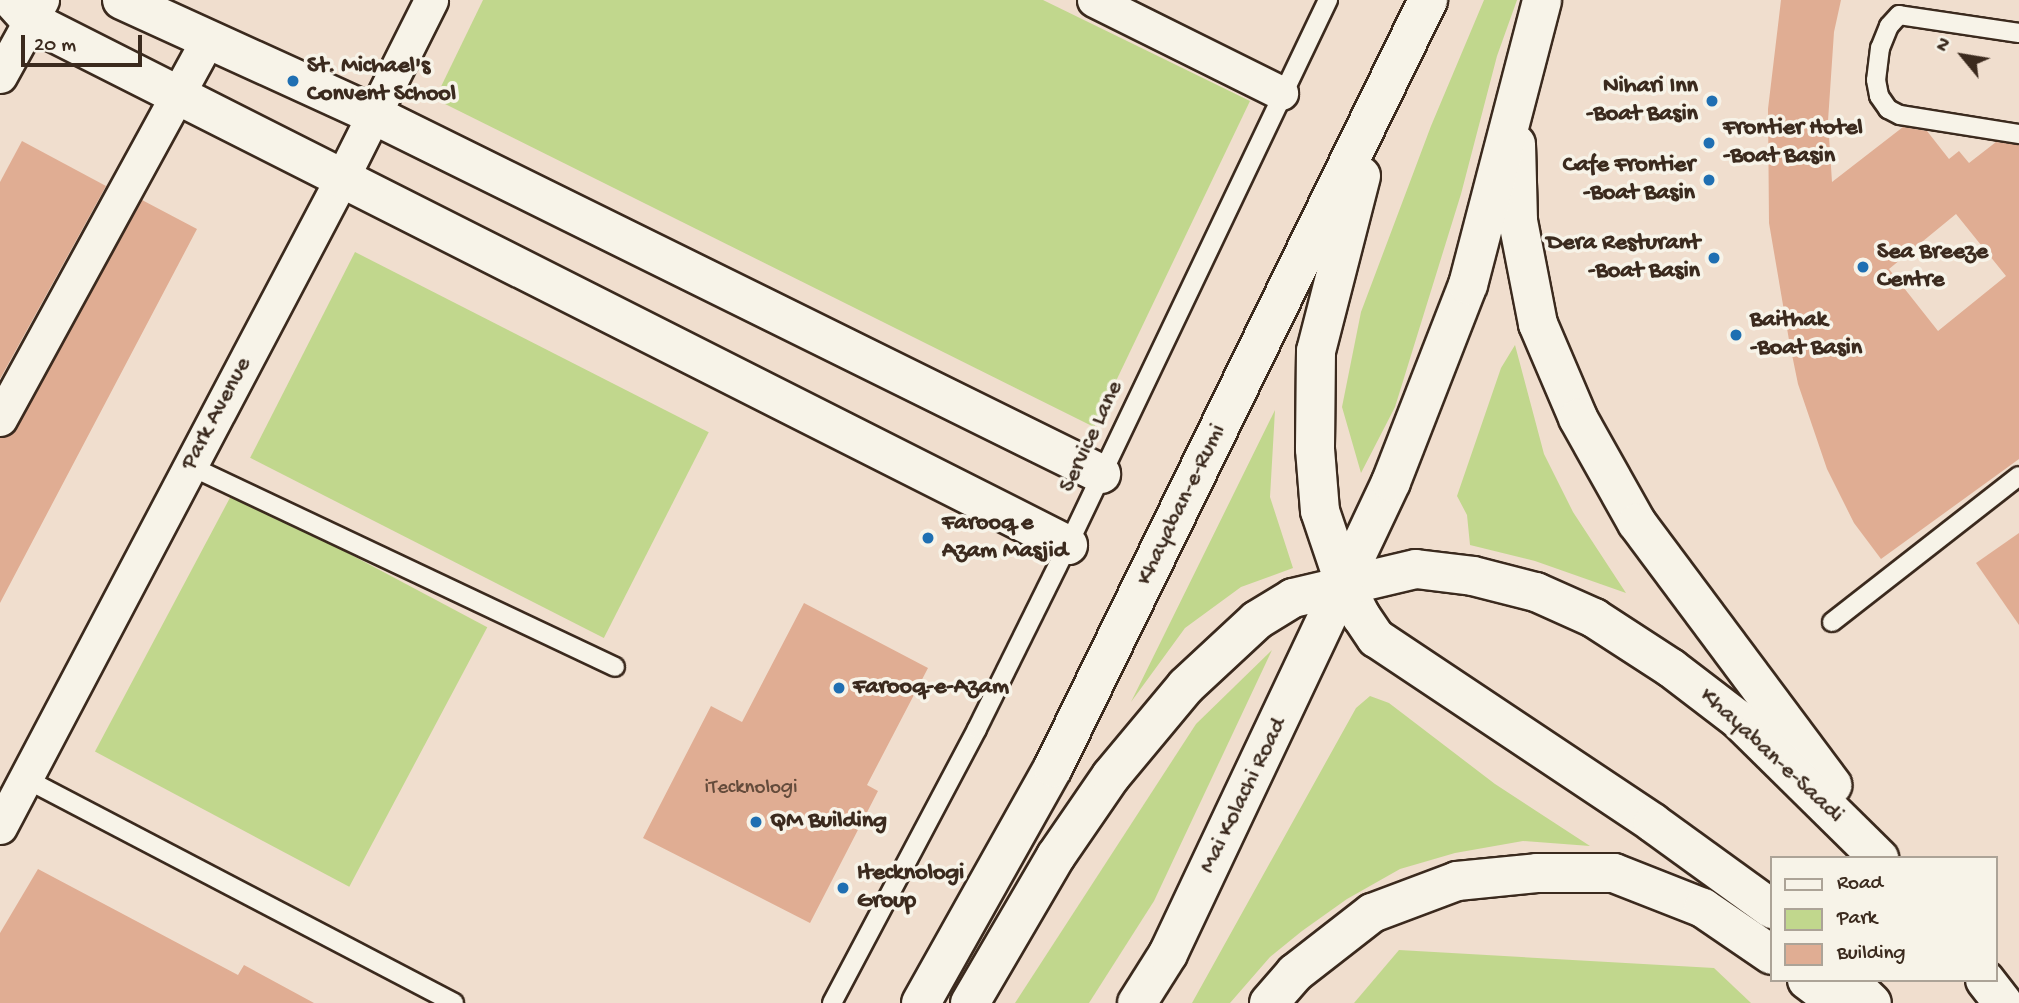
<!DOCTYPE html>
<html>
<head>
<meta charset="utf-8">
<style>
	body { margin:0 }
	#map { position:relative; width:2019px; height:1003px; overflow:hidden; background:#f0dece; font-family:"Gochi Hand",sans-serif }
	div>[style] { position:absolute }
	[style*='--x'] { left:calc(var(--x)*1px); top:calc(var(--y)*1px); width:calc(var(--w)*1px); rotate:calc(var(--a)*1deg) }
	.green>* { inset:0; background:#c1d78d; transform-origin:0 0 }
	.building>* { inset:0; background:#e0ad93 }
	.roads { filter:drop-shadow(2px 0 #3b2a1e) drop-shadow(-2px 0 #3b2a1e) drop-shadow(0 2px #3b2a1e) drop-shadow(0 -2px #3b2a1e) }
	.lane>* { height:18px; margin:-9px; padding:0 9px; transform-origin:9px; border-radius:9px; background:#f7f3e8 }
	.street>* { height:33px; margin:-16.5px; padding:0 16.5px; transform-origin:16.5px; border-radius:16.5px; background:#f7f3e8 }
	.secondary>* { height:38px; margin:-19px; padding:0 19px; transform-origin:19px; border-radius:19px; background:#f7f3e8 }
	.primary>* { height:38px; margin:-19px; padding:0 19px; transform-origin:19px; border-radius:19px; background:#f7f3e8 }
	.dots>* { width:19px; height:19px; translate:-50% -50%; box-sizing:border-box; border:4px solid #f7f3e8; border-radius:50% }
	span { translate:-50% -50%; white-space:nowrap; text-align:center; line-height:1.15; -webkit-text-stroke:7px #f7f3e8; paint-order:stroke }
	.number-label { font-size:21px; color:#644b3b }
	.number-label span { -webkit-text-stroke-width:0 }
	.poi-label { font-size:24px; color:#3b2a1e; font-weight:700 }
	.left { translate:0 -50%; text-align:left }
	.right { translate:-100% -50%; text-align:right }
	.street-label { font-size:24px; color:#3b2a1e }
	.legend { position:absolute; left:1770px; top:856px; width:228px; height:126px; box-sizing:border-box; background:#f7f3e8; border:2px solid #aca397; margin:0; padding:9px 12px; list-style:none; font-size:21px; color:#3b2a1e }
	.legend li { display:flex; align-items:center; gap:14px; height:35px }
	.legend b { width:35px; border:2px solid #aca397 }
	.north { position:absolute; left:1928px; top:21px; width:70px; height:70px; -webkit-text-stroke:5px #f7f3e8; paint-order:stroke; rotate:300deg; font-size:19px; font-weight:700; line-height:28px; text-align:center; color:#3b2a1e }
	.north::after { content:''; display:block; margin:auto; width:24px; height:32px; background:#3b2a1e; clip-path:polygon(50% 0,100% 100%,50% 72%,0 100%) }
	.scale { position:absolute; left:21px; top:35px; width:121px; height:32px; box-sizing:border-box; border:4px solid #3b2a1e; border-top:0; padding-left:9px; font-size:21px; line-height:24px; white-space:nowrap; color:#3b2a1e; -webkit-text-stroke:5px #f7f3e8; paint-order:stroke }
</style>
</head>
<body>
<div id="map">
	<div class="green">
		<div style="clip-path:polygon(483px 0,1043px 0,1250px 101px,1094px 427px,435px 99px)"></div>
		<div style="clip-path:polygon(1484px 0,1517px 0,1497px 56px,1461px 194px,1395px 407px,1361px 473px,1342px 407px,1361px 312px,1431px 126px)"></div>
		<div style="left:355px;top:252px;width:397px;height:231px;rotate:27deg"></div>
		<div style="clip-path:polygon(1515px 345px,1544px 454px,1573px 512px,1626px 593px,1535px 561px,1470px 545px,1467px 515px,1457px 496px,1501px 368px)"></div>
		<div style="clip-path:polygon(1275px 410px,1270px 497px,1293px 568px,1241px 587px,1185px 628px,1131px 702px)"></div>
		<div style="left:233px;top:492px;width:288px;height:294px;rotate:28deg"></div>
		<div style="clip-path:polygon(1272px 650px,1154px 901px,1089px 1003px,1015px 1003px,1196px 724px)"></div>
		<div style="clip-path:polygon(1370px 696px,1389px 703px,1495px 784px,1590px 846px,1523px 841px,1455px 853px,1400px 869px,1347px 899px,1302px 931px,1270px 957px,1230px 1003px,1192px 1003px,1356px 708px)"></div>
		<div style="clip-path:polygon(1399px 950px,1714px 968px,1751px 1003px,1354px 1003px)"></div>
	</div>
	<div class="building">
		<div style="clip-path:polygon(evenodd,1781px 0,1841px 0,1834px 32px,1828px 121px,1832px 182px,1903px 127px,1927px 131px,1949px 159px,1959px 151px,1969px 163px,1996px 142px,2019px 145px,2019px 459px,1881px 559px,1854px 523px,1827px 469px,1798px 384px,1789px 340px,1769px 223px,1768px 109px,1781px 0,1956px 214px,2006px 276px,1938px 331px,1889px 269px,1956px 214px)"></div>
		<div style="clip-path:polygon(22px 141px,106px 186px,0 379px,0 182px)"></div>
		<div style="clip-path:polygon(142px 200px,197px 229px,0 603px,0 438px,9px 436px,17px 428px)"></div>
		<div style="clip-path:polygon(2019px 533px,2019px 625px,1976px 563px)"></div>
		<div style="clip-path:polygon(804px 603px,928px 668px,867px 785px,878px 791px,810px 923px,643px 838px,711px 706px,742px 722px)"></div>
		<div style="clip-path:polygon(38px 869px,238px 975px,244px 965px,314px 1003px,0 1003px,0 933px)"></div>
	</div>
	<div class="roads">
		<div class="lane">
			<div style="--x:2019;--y:33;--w:121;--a:-171.5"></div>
			<div style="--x:1899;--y:15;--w:15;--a:132"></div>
			<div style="--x:1889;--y:26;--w:24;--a:112"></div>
			<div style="--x:1880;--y:48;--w:32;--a:97"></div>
			<div style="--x:1876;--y:80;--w:16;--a:79"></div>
			<div style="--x:1879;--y:96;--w:16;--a:55"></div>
			<div style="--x:1888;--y:109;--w:13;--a:27"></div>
			<div style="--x:1900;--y:115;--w:121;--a:9.1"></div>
			<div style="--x:190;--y:466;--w:470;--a:25.3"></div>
			<div style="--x:1832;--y:622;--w:237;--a:-38"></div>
			<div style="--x:26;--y:779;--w:483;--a:27.6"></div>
			<div style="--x:832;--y:1003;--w:310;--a:-62.1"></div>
			<div style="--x:977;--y:729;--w:205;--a:-63.7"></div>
			<div style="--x:1068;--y:545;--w:604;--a:-64.5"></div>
		</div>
		<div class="street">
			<div style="--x:1094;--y:0;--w:209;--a:26.4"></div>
			<div style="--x:0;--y:76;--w:87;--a:-61.1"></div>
			<div style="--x:0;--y:419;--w:433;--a:-61.3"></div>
			<div style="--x:0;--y:827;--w:734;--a:-62.21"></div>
			<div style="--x:342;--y:178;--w:199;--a:-63.4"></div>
		</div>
		<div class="secondary">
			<div style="--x:12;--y:0;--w:28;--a:48"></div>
			<div style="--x:31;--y:21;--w:1162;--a:26.81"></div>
			<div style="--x:122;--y:0;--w:277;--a:24.5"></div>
			<div style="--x:374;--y:115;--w:811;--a:26.28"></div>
		</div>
		<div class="primary">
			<div style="--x:1516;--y:144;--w:77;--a:88.5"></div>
			<div style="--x:1518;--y:221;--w:105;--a:79"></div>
			<div style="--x:1538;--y:324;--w:102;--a:66.9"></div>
			<div style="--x:1578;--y:418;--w:120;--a:60.7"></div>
			<div style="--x:1637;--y:523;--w:327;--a:53.3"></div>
			<div style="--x:1361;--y:176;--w:181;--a:104.4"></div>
			<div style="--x:1316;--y:351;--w:98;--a:90.6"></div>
			<div style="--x:1315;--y:449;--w:62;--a:85.4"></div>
			<div style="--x:1320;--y:511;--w:78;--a:71.3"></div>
			<div style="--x:1345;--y:585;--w:35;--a:63"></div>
			<div style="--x:1361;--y:616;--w:27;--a:56"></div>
			<div style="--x:1376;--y:638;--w:333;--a:33.7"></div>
			<div style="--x:1653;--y:823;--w:147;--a:35.9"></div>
			<div style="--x:1807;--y:980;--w:39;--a:37"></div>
			<div style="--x:1848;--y:980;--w:33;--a:44"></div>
			<div style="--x:1985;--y:980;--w:29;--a:52"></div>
			<div style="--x:921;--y:1003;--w:270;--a:-60.7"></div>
			<div style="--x:1053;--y:768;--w:855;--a:-63.97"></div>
			<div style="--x:970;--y:1003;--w:170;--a:-59.7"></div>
			<div style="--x:1056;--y:856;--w:97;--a:-55.5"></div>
			<div style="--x:1111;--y:776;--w:117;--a:-50.2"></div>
			<div style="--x:1186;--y:686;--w:97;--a:-42.9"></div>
			<div style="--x:1257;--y:620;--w:42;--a:-31.4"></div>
			<div style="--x:1293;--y:598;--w:126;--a:-13.3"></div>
			<div style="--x:1416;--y:569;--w:57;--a:7"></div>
			<div style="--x:1473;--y:576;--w:65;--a:14.3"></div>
			<div style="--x:1536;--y:592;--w:64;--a:24.1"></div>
			<div style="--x:1594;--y:618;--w:92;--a:33"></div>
			<div style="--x:1671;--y:668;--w:86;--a:37.4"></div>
			<div style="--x:1739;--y:720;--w:197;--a:44.6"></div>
			<div style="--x:1137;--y:1003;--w:58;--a:-57.7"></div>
			<div style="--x:1168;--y:954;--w:522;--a:-64.71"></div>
			<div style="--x:1391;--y:482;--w:212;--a:-68.7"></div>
			<div style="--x:1468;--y:285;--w:294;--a:-75.4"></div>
			<div style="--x:1269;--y:1003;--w:40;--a:-49"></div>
			<div style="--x:1295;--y:973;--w:98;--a:-37.9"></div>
			<div style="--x:1372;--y:913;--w:91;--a:-20.6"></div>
			<div style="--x:1457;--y:881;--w:80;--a:-5.7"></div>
			<div style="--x:1537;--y:873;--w:77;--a:0"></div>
			<div style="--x:1614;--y:873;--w:96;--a:21.5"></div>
			<div style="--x:1703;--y:908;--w:83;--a:34.3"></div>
		</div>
	</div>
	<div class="dots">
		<div style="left:293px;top:81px;background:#1f6fb2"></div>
		<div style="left:1712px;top:101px;background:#1f6fb2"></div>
		<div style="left:1709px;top:143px;background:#1f6fb2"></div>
		<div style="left:1709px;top:180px;background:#1f6fb2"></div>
		<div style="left:1714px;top:258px;background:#1f6fb2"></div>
		<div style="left:1863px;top:267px;background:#1f6fb2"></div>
		<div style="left:1736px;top:335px;background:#1f6fb2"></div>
		<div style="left:928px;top:538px;background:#1f6fb2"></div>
		<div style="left:839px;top:688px;background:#1f6fb2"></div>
		<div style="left:756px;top:822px;background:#1f6fb2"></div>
		<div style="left:843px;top:888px;background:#1f6fb2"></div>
	</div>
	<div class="number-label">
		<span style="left:751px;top:789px">iTecknologi</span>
	</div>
	<div class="poi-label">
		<span class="left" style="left:307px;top:81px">St. Michael's<br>Convent School</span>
		<span class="right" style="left:1698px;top:101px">Nihari Inn<br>-Boat Basin</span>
		<span class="left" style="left:1723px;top:143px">Frontier Hotel<br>-Boat Basin</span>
		<span class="right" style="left:1695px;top:180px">Cafe Frontier<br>-Boat Basin</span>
		<span class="right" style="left:1700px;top:258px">Dera Resturant<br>-Boat Basin</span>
		<span class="left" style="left:1877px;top:267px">Sea Breeze<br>Centre</span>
		<span class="left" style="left:1750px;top:335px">Baithak<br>-Boat Basin</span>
		<span class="left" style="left:942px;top:538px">Farooq e<br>Azam Masjid</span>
		<span class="left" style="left:853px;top:688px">Farooq-e-Azam</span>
		<span class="left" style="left:770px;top:822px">QM Building</span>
		<span class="left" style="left:857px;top:888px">Itecknologi<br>Group</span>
	</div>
	<div class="street-label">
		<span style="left:217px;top:414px;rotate:-62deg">Park Avenue</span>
		<span style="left:1092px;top:437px;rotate:-65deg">Service Lane</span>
		<span style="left:1182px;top:505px;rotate:-64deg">Khayaban-e-Rumi</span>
		<span style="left:1771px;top:756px;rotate:43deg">Khayaban-e-Saadi</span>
		<span style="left:1244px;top:796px;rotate:-64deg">Mai Kolachi Road</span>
	</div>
	<ul class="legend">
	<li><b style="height:9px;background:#f7f3e8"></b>Road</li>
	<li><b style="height:19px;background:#c1d78d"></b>Park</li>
	<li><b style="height:19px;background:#e0ad93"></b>Building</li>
	</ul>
	<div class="north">N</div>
	<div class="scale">20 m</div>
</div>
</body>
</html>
